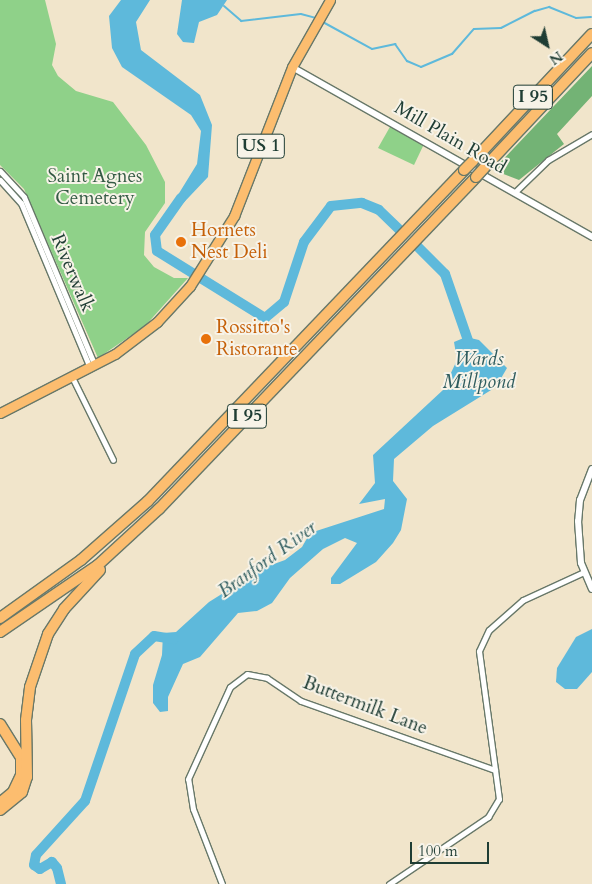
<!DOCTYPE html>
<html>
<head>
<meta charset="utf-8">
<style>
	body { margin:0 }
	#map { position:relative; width:592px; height:884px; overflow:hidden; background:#f1e5cb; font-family:Cardo,serif }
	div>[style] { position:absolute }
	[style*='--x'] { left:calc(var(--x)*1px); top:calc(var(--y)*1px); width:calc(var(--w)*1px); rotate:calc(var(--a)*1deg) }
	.green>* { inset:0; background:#8fd189 }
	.forest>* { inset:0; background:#73b375 }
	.water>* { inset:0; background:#5eb9db }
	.stream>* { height:2px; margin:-1px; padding:0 1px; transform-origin:1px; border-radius:1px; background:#5eb9db }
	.river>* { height:10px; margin:-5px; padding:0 5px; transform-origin:5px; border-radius:5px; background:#5eb9db }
	.roads { filter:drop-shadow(1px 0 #687869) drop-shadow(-1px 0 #687869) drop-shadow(0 1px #687869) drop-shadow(0 -1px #687869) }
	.minor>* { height:5px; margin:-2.5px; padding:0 2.5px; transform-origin:2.5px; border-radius:2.5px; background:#fff }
	.tertiary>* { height:6px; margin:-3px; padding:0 3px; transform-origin:3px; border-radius:3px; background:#fff }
	.primary>* { height:9px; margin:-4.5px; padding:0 4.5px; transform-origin:4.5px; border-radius:4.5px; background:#fcbd6f }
	.motorway>* { height:10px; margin:-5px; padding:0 5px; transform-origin:5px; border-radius:5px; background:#fcbd6f }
	.bridges { filter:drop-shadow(1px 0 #687869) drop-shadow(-1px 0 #687869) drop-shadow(0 1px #687869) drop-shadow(0 -1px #687869) }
	.motorway-bridge>* { height:10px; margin:-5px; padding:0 5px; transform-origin:5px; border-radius:5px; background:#fcbd6f }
	.dots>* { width:14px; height:14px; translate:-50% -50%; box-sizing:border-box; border:2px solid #f7f3e8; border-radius:50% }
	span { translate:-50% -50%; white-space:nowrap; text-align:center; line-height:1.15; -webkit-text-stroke:4px #f7f3e8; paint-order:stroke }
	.shield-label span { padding:1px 4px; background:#f7f3e8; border:1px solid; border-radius:4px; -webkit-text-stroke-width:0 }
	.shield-label { font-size:18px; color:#1f3d34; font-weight:700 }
	.street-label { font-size:19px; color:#1f3d34 }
	.park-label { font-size:19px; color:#355b45 }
	.food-label { font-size:19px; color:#c56008 }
	.left { translate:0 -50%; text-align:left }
	.water-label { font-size:20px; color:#2f5c5e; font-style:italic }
	.north { position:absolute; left:522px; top:20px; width:50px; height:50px; -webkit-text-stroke:4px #f7f3e8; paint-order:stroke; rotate:145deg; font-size:14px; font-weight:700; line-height:20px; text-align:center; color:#1f3d34 }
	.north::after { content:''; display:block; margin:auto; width:18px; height:22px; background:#1f3d34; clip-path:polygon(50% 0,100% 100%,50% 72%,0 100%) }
	.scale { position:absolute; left:410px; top:842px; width:79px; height:22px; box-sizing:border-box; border:2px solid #1f3d34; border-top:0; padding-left:6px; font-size:15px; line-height:18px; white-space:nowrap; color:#1f3d34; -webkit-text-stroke:4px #f7f3e8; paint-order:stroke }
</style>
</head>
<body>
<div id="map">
	<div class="green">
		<div style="clip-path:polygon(0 0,45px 0,56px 44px,52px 65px,58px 76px,76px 91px,113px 102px,146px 145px,165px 182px,165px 203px,145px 232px,144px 255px,154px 267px,174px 278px,188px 278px,145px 326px,98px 358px,24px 189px,0 165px)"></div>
		<div style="clip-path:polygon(391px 125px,424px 144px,414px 165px,378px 148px)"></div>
	</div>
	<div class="forest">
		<div style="clip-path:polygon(592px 66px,592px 96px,557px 134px,564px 144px,519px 180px,493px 170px)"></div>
	</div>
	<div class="water">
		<div style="clip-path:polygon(121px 0,150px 0,136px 22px,141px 50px,200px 95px,212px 125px,208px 177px,172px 215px,173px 203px,197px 164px,201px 131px,191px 115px,122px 67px,112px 48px,109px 16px)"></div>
		<div style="clip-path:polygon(182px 0,227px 0,217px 15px,199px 22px,194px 43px,183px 42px,177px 34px)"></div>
		<div style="clip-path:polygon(466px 337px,479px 340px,507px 368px,496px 387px,433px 426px,394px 459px,393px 481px,407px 499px,401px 530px,393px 543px,376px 562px,340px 584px,331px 584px,331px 578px,357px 543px,345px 538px,323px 549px,290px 578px,272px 603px,257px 611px,238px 613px,200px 657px,183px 664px,168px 697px,168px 711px,160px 712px,153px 703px,153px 685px,162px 655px,163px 633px,176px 632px,209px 602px,263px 568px,285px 560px,302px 547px,310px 533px,384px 509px,385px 499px,359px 504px,375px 483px,373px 455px,443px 390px,457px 360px,454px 342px)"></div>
		<div style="clip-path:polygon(592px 629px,592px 672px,577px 689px,565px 689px,556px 682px,557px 668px,576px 637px)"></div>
	</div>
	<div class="stream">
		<div style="--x:224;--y:6;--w:23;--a:41"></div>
		<div style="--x:241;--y:21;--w:60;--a:-6.7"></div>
		<div style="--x:301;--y:14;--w:16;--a:15"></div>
		<div style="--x:321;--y:21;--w:58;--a:28.8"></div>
		<div style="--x:372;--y:49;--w:24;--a:-12"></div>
		<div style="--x:395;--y:44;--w:21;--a:55"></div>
		<div style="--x:407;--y:61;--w:15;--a:23"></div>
		<div style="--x:421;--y:67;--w:34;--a:-23"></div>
		<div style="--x:452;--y:54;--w:33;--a:-49"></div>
		<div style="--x:474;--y:29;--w:27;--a:-2"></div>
		<div style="--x:501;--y:28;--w:38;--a:-27"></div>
		<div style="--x:535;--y:11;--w:15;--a:-16"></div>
		<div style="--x:549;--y:7;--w:29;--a:22"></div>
		<div style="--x:576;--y:18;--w:15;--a:-4"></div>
	</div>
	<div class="river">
		<div style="--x:181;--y:198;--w:45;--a:125.1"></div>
		<div style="--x:155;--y:235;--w:16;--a:83"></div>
		<div style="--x:157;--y:251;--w:127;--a:31.8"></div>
		<div style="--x:265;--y:318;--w:25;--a:-40"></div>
		<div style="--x:284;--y:302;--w:63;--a:-71.6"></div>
		<div style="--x:304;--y:242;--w:45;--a:-53.1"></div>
		<div style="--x:331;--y:206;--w:31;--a:-6"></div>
		<div style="--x:362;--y:203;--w:18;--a:22"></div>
		<div style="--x:379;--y:210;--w:29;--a:44"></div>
		<div style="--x:416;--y:245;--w:41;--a:45"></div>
		<div style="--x:445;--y:274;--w:79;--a:70.9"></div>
		<div style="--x:61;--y:884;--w:16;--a:-104"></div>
		<div style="--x:57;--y:868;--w:8;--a:-130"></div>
		<div style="--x:52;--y:862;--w:14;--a:150"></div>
		<div style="--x:40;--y:869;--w:7;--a:-146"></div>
		<div style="--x:34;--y:865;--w:10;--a:-79"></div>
		<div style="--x:36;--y:855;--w:73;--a:-47.8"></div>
		<div style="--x:85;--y:801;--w:155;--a:-71.2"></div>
		<div style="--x:135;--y:654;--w:26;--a:-43"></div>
		<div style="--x:154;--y:636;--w:20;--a:9"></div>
	</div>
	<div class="roads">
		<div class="minor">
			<div style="--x:0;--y:171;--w:35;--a:47"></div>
			<div style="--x:24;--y:197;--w:183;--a:67.2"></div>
			<div style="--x:0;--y:180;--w:31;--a:48"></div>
			<div style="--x:21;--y:203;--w:179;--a:67.3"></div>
			<div style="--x:515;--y:192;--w:46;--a:-44.1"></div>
			<div style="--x:548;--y:160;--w:51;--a:-30.6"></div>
			<div style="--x:73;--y:379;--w:90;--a:63.7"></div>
			<div style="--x:222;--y:884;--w:80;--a:-111.1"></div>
			<div style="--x:193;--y:809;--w:30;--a:-99"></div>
			<div style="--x:188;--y:779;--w:101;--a:-65.5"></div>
			<div style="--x:230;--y:687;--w:21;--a:-37"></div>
			<div style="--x:247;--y:674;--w:20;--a:11"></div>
			<div style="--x:267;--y:678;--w:41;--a:34.1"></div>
			<div style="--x:301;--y:701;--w:206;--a:19.6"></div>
			<div style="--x:389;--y:884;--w:120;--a:-34.1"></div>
			<div style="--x:488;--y:817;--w:21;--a:-59"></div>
			<div style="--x:499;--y:799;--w:149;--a:-97.7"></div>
			<div style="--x:479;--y:651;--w:23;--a:-65"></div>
			<div style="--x:489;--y:630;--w:45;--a:-41.4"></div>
			<div style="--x:523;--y:600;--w:67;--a:-24.7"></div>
		</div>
		<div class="tertiary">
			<div style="--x:292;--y:67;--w:345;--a:29.5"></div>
			<div style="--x:592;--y:469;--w:33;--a:111"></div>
			<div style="--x:580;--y:500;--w:21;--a:95"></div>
			<div style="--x:578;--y:521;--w:42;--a:85.9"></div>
			<div style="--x:581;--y:563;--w:28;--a:67"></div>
		</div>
		<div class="primary">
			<div style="--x:0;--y:413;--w:129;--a:-27.2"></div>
			<div style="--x:115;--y:354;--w:53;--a:-37.3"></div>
			<div style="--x:157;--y:322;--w:49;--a:-47.5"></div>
			<div style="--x:190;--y:286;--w:83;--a:-57.8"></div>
			<div style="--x:234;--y:216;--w:160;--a:-68.7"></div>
			<div style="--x:292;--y:67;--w:77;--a:-60.4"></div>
		</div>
		<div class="motorway">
			<div style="--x:473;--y:161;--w:174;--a:-46.9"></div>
			<div style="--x:485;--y:167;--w:156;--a:-46.8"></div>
			<div style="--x:0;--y:618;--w:100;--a:-35.6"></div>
			<div style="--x:81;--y:560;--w:89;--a:-41.4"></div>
			<div style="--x:148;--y:501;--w:458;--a:-46.3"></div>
			<div style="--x:0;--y:632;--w:119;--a:-34.4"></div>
			<div style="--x:98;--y:565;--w:83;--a:-42.6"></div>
			<div style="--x:159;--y:509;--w:459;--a:-46.3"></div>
			<div style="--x:0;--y:724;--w:40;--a:58"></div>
			<div style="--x:21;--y:758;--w:17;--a:90"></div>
			<div style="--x:21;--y:775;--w:19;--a:115"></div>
			<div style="--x:13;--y:792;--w:17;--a:140"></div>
			<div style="--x:0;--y:810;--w:28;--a:-39"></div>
			<div style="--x:22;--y:792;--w:16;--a:-72"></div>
			<div style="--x:27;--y:777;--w:57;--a:-91"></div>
			<div style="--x:26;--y:720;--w:33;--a:-83"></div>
			<div style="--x:30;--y:687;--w:56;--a:-71.2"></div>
			<div style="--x:48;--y:634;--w:30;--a:-57"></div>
			<div style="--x:64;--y:609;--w:53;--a:-47.3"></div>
		</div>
	</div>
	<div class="bridges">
		<div class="motorway-bridge">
			<div style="--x:464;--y:170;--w:13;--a:-45"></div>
			<div style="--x:476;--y:177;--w:13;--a:-48"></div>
		</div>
	</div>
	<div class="dots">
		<div style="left:181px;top:242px;background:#e8710a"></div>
		<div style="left:206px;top:339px;background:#e8710a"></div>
	</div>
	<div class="shield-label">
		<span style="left:533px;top:97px">I 95</span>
		<span style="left:261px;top:146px">US 1</span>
		<span style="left:247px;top:416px">I 95</span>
	</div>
	<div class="street-label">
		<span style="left:450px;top:138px;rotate:30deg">Mill Plain Road</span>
		<span style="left:72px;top:273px;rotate:67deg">Riverwalk</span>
		<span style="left:365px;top:706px;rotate:21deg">Buttermilk Lane</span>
	</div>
	<div class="park-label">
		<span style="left:95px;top:188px">Saint Agnes<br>Cemetery</span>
	</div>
	<div class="food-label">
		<span class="left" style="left:191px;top:242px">Hornets<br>Nest Deli</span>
		<span class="left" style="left:216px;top:339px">Rossitto's<br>Ristorante</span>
	</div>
	<div class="water-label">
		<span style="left:479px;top:370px">Wards<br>Millpond</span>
		<span style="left:267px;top:559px;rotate:-36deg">Branford River</span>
	</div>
	<div class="north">N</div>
	<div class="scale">100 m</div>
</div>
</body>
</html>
